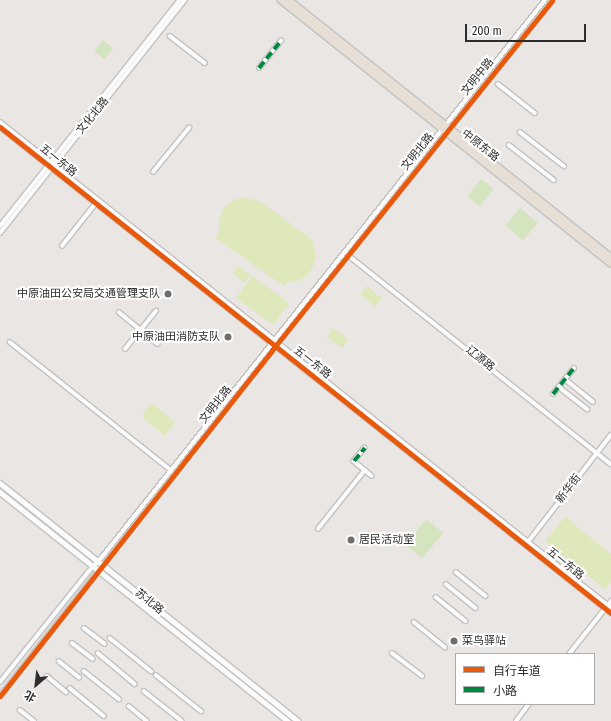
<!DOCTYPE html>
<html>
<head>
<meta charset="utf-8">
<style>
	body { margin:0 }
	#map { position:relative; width:611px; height:721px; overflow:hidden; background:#eae6e4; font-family:"Fira Sans Condensed","Noto Sans SC",sans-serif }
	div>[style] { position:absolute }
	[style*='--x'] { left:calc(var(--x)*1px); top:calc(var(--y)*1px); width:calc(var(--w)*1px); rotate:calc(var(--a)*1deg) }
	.green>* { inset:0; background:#d4e4be; transform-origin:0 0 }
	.pitch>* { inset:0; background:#dfe8bb; transform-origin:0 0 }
	.roads { filter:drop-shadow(1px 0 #c2c2c2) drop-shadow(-1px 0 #c2c2c2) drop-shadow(0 1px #c2c2c2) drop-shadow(0 -1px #c2c2c2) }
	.minor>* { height:3.5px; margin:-1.75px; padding:0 1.75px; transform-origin:1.75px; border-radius:1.75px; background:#fcfbfb }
	.tertiary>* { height:4px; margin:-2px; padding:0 2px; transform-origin:2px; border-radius:2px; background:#fcfbfb }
	.secondary>* { height:4.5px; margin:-2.25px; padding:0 2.25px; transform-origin:2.25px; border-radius:2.25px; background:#fcfbfb }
	.primary>* { height:5.5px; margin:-2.75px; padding:0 2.75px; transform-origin:2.75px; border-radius:2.75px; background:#e7dfd6 }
	.quiet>* { height:4px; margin-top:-2px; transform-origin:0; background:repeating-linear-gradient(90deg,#00873e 0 8px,transparent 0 12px) }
	.cycleway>* { height:5px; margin:-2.5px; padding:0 2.5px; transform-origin:2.5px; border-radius:2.5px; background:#e8590c }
	.dots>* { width:11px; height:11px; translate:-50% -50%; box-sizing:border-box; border:2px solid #fff; border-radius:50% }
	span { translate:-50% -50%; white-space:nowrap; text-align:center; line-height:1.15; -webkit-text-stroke:4px #fff; paint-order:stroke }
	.street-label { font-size:11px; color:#2d2d2d }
	.poi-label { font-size:11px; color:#2d2d2d }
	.right { translate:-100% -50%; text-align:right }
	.left { translate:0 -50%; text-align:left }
	.legend { position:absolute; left:455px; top:653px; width:140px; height:52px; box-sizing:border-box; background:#fff; border:1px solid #ababab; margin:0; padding:5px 7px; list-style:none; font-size:12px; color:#2d2d2d }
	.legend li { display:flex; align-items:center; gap:8px; height:20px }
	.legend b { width:20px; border:1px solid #ababab }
	.north { position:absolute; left:16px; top:665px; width:40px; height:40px; -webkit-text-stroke:3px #fff; paint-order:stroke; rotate:208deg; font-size:11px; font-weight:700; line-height:16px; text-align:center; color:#2d2d2d }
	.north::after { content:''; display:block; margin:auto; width:14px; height:18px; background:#2d2d2d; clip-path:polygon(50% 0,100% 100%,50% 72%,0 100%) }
	.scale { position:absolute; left:465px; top:24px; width:121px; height:18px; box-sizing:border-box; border:2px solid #2d2d2d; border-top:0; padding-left:5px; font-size:12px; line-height:14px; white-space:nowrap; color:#2d2d2d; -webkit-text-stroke:3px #fff; paint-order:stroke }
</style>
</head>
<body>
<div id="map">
	<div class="green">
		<div style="left:103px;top:40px;width:13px;height:14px;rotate:39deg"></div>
		<div style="left:481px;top:179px;width:16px;height:22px;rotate:38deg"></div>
		<div style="left:520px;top:208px;width:23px;height:23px;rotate:40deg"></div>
		<div style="left:426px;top:519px;width:22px;height:33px;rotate:39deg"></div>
	</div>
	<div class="pitch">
		<div style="clip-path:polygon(244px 197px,261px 202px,310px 238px,314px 245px,316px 257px,312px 269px,304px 278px,298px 281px,286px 283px,284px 286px,215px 238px,219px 232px,219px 219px,223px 209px,232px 201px)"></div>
		<div style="clip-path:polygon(238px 266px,250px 275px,245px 283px,233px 273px)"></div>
		<div style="left:252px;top:276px;width:46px;height:27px;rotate:36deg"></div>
		<div style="left:367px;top:286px;width:19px;height:11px;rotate:39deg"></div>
		<div style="left:333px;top:328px;width:19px;height:11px;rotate:36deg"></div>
		<div style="clip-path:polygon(152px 403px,175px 422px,165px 436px,144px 419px,143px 412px)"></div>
		<div style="clip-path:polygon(565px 517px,611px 554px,611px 582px,605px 589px,545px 541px)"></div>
	</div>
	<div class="roads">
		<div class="minor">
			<div style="--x:170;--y:36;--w:44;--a:37.6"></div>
			<div style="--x:259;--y:68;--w:35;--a:-51"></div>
			<div style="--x:498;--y:84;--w:47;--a:38.1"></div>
			<div style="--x:520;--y:132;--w:56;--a:37.7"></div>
			<div style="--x:509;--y:145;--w:57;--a:37.9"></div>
			<div style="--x:153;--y:172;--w:57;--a:-50.7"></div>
			<div style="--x:62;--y:246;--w:55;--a:-51.7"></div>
			<div style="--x:348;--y:255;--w:336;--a:38.5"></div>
			<div style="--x:119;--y:312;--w:50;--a:39.4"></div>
			<div style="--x:10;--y:342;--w:206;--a:38.5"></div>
			<div style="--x:125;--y:349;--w:49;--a:-50.8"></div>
			<div style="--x:565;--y:379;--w:36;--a:39"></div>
			<div style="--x:559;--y:387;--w:36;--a:38"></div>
			<div style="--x:553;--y:394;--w:33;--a:-51"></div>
			<div style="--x:365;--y:448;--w:17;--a:130"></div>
			<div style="--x:354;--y:461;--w:23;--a:40"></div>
			<div style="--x:318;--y:529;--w:75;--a:-51.5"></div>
			<div style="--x:528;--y:542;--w:135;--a:-52.2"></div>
			<div style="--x:456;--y:572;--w:38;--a:39"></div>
			<div style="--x:446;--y:584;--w:38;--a:39"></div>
			<div style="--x:436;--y:597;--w:38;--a:39"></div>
			<div style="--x:414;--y:622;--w:40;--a:39"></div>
			<div style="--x:84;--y:628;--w:26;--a:37"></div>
			<div style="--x:110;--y:638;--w:53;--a:38.8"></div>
			<div style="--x:72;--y:643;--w:26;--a:37"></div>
			<div style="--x:98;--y:653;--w:48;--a:40"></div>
			<div style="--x:392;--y:653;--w:38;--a:37"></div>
			<div style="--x:59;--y:661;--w:26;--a:39"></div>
			<div style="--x:84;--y:671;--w:45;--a:38.7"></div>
			<div style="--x:156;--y:675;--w:58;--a:38.7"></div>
			<div style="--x:47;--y:676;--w:25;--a:40"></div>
			<div style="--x:70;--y:688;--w:44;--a:39.5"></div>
			<div style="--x:144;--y:691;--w:48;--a:38.3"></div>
			<div style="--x:129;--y:706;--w:23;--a:40"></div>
			<div style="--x:20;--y:710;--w:18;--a:38"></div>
		</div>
		<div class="tertiary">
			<div style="--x:0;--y:122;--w:781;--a:38.5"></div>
			<div style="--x:0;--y:127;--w:781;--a:38.5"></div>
			<div style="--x:0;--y:226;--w:289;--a:-51.5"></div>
			<div style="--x:0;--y:233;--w:298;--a:-51.6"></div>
			<div style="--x:569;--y:654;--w:68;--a:-51.6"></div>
			<div style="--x:0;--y:682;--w:141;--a:-51.3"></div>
			<div style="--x:88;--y:572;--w:21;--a:-47"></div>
			<div style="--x:102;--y:557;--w:712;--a:-51.5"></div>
			<div style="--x:0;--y:696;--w:440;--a:-51.8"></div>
			<div style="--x:272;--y:350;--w:448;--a:-51.3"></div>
			<div style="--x:516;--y:721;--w:21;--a:-53"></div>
		</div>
		<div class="secondary">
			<div style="--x:0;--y:483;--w:381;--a:38.6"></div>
			<div style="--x:0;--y:492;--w:368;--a:38.5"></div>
		</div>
		<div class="primary">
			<div style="--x:281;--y:0;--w:422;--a:38.6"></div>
			<div style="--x:289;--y:0;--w:412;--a:38.6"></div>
		</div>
	</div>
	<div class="quiet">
		<div style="--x:259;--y:68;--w:35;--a:-51"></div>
		<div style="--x:553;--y:394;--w:33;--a:-51"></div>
		<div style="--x:354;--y:461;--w:17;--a:-50"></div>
	</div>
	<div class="cycleway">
		<div style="--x:0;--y:127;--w:781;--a:38.5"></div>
		<div style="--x:0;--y:696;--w:440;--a:-51.8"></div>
		<div style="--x:272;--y:350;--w:448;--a:-51.3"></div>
	</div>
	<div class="dots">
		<div style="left:168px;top:294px;background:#6f6e6d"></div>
		<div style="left:228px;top:337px;background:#6f6e6d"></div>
		<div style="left:351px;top:540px;background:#6f6e6d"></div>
		<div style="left:454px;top:641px;background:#6f6e6d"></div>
	</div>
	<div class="street-label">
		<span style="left:478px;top:77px;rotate:-51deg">文明中路</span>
		<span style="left:93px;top:116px;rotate:-51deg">文化北路</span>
		<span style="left:480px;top:146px;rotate:38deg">中原东路</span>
		<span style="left:418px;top:152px;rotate:-51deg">文明北路</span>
		<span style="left:58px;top:161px;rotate:39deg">五一东路</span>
		<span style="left:480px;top:359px;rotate:39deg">辽源路</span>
		<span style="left:312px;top:363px;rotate:38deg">五一东路</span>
		<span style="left:216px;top:405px;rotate:-52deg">文明北路</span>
		<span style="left:569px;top:489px;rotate:-52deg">新华街</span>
		<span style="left:565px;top:564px;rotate:39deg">五一东路</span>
		<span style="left:149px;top:602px;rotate:39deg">苏北路</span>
	</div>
	<div class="poi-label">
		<span class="right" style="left:160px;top:294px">中原油田公安局交通管理支队</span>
		<span class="right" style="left:220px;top:337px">中原油田消防支队</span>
		<span class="left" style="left:359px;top:540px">居民活动室</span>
		<span class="left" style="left:462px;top:641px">菜鸟驿站</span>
	</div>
	<ul class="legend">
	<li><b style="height:5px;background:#e8590c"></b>自行车道</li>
	<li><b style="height:5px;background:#00873e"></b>小路</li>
	</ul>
	<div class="north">北</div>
	<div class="scale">200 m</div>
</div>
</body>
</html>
